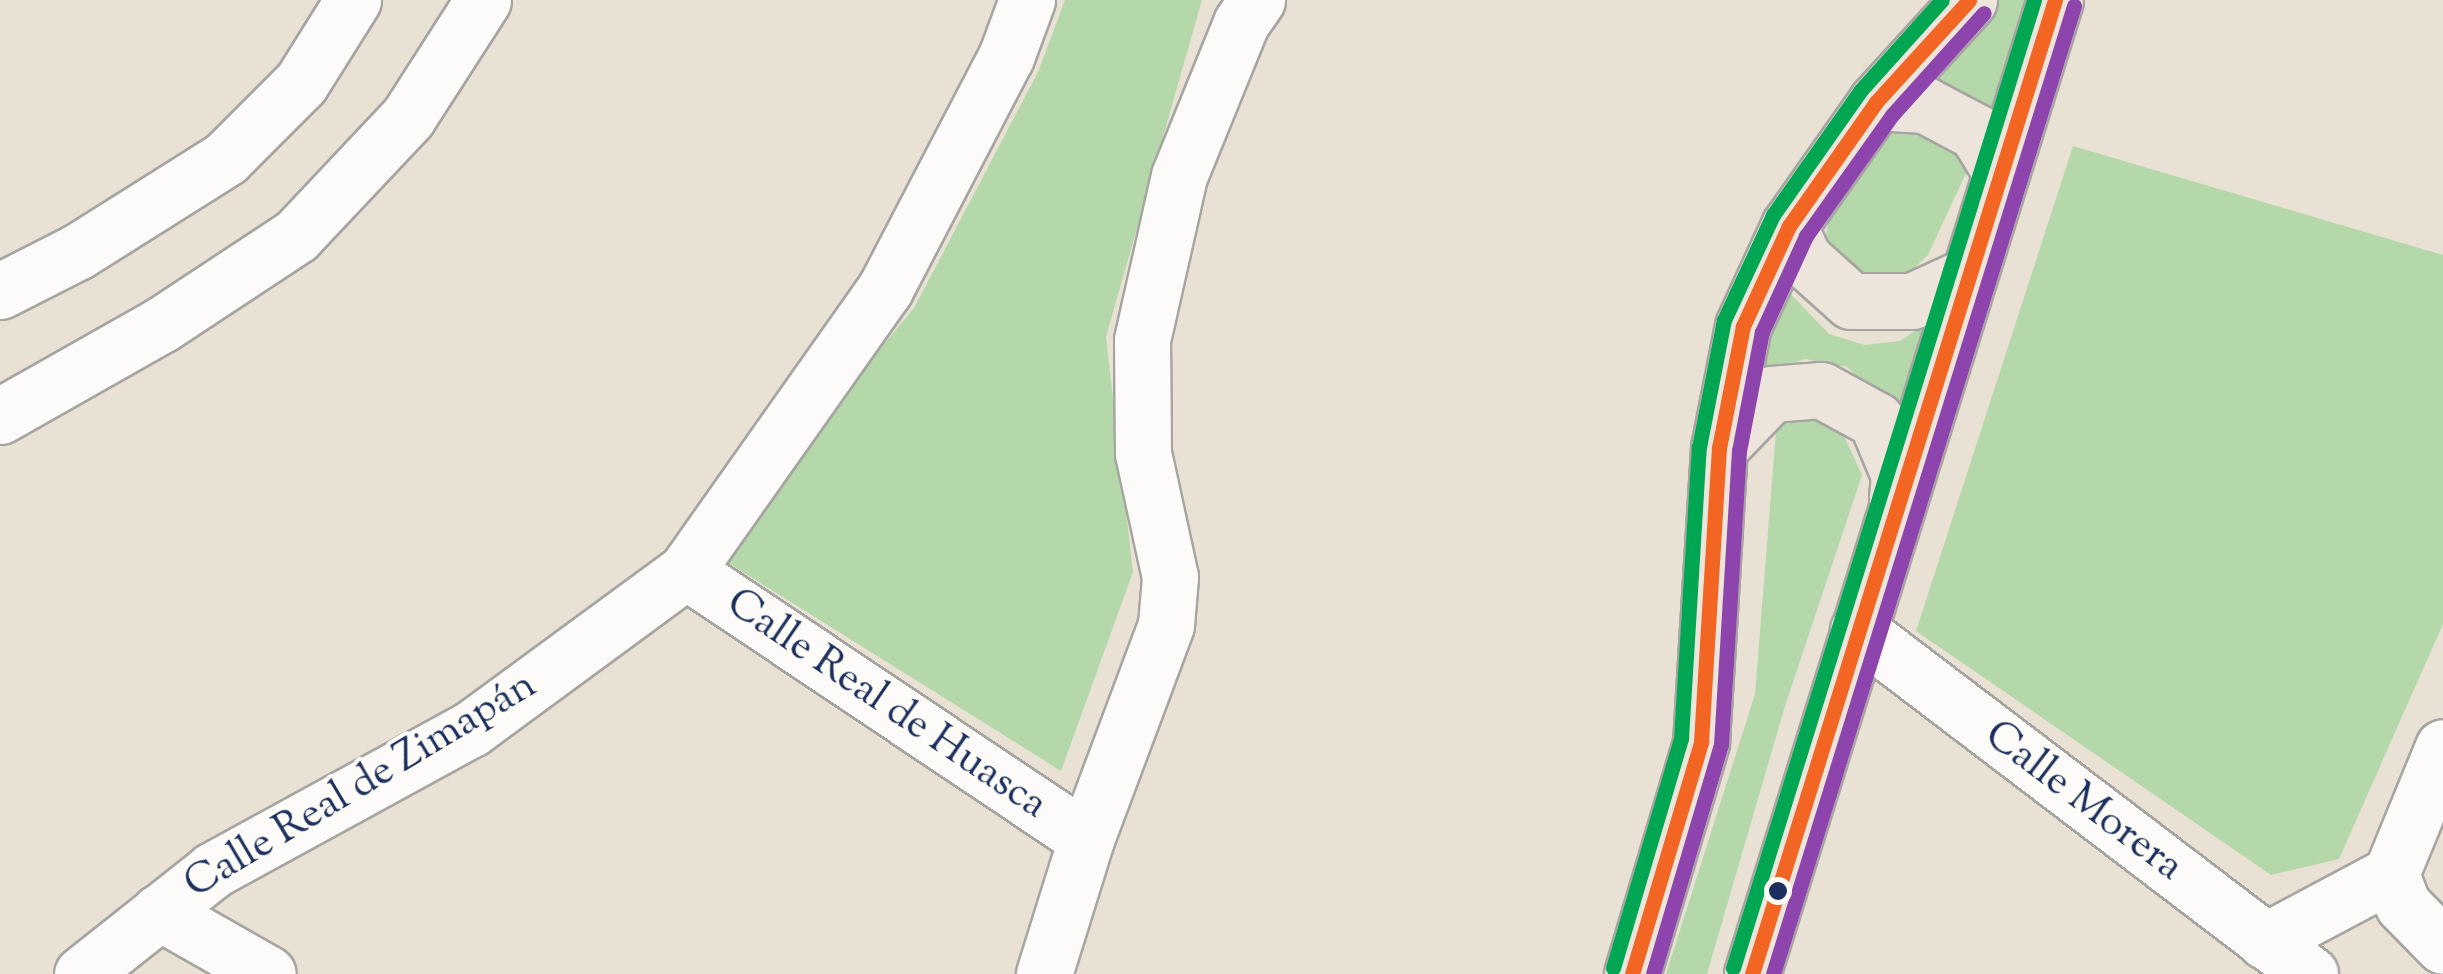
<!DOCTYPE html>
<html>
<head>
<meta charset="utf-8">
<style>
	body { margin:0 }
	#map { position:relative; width:2443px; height:974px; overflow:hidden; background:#e9e2d4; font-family:"Sorts Mill Goudy",serif }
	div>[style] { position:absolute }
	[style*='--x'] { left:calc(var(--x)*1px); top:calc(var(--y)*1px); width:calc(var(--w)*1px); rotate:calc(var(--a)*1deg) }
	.green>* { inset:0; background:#b5d8ab }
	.roads { filter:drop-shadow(2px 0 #a6a5a2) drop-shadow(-2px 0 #a6a5a2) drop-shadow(0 2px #a6a5a2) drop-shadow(0 -2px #a6a5a2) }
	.minor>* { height:55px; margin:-27.5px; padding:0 27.5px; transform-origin:27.5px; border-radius:27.5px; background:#fcfbf9 }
	.major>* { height:55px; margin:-27.5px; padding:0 27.5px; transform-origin:27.5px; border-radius:27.5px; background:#ede5dc }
	.bus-1>* { height:15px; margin:-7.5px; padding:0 7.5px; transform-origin:7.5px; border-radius:7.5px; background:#f26522 }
	.bus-2>* { height:15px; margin:-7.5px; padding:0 7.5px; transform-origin:7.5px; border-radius:7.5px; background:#8e44ad }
	.bus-3>* { height:15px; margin:-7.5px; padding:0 7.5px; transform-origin:7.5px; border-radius:7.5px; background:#00a651 }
	.dots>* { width:28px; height:28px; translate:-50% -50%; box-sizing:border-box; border:5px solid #fdfcf7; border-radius:50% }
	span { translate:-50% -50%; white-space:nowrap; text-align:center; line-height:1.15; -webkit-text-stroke:8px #fdfcf7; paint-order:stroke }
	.street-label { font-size:42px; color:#1b2f5e }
</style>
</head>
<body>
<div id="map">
	<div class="green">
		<div style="clip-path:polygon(1065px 0,1202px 0,1106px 337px,1133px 572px,1061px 771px,711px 552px,914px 308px,1038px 72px)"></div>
		<div style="clip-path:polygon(1983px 0,2031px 0,1992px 117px,1928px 255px,1893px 288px,1870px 292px,1824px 248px,1831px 208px)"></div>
		<div style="clip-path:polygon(2073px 146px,2443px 255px,2443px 624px,2339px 859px,2271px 875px,1916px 631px)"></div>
		<div style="clip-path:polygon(1786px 289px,1829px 334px,1865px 345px,1900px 341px,1933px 319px,1902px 435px,1893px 409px,1847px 367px,1805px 359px,1760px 375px)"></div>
		<div style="clip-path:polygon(1815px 416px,1839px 425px,1862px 475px,1785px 706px,1707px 974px,1666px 974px,1755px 694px,1776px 431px,1787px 420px)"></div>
	</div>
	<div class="roads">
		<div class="minor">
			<div style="--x:0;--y:291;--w:86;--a:-26.9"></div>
			<div style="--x:77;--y:252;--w:176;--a:-32.2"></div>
			<div style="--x:226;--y:158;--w:106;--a:-45"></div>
			<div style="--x:301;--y:83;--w:98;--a:-57.9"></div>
			<div style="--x:0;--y:416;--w:185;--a:-29.5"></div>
			<div style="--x:161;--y:325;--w:162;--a:-33.4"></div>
			<div style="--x:296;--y:236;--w:163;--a:-46.7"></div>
			<div style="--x:408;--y:117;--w:139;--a:-57.3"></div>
			<div style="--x:686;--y:571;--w:481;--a:33.8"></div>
			<div style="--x:1858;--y:630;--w:568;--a:37.27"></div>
			<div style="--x:2391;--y:874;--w:33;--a:69"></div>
			<div style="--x:2403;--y:905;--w:57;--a:45.7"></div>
			<div style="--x:159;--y:912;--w:125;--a:29.6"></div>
			<div style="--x:2265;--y:941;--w:143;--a:-28"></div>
			<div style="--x:2391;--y:874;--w:137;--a:-67.7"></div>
			<div style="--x:82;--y:974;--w:167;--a:-38.4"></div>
			<div style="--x:213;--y:870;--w:294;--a:-28.7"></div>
			<div style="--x:471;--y:729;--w:267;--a:-36.3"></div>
			<div style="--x:686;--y:571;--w:345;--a:-54.8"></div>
			<div style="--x:885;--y:289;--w:262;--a:-62.5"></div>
			<div style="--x:1006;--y:57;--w:61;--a:-69.8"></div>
			<div style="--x:1044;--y:974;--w:141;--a:-72.7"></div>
			<div style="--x:1086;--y:839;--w:228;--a:-69.5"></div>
			<div style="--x:1166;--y:625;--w:48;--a:-85.2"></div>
			<div style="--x:1170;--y:577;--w:127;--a:-102.3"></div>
			<div style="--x:1143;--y:453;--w:113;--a:-90.5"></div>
			<div style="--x:1142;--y:340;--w:168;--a:-77.3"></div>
			<div style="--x:1179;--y:176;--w:165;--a:-67.9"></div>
			<div style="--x:1241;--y:23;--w:28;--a:-55"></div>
		</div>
		<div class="major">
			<div style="--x:1876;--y:102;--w:49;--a:3.5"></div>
			<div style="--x:1925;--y:105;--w:58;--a:27.9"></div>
			<div style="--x:1976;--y:132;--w:48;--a:58.6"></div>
			<div style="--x:1789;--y:226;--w:35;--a:66"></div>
			<div style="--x:1803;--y:258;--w:64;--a:41.9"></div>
			<div style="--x:1851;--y:301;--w:61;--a:0"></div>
			<div style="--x:1912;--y:301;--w:63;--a:-24.5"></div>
			<div style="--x:1719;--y:448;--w:75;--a:-46.1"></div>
			<div style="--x:1771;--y:394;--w:50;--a:-4.6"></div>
			<div style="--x:1821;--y:390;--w:63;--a:28.6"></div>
			<div style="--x:1876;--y:420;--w:60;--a:67.3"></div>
			<div style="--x:1899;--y:475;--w:24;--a:95"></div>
			<div style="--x:1632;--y:974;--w:242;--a:-73.4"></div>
			<div style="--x:1701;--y:742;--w:295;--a:-86.5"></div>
			<div style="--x:1719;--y:448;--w:124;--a:-78.9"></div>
			<div style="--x:1743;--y:326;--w:110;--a:-65.3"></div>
			<div style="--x:1789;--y:226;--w:151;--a:-54.9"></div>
			<div style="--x:1876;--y:102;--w:138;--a:-47.6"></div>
			<div style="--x:1752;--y:974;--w:1020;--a:-72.72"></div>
		</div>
	</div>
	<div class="bus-1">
		<div style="--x:1632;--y:974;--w:242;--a:-73.4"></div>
		<div style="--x:1701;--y:742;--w:295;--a:-86.5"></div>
		<div style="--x:1719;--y:448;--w:124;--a:-78.9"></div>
		<div style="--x:1743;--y:326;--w:110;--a:-65.3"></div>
		<div style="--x:1789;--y:226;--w:151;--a:-54.9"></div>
		<div style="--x:1876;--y:102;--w:138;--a:-47.6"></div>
		<div style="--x:1752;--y:974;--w:1020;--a:-72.72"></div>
	</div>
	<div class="bus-2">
		<div style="--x:1653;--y:974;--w:239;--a:-73.5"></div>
		<div style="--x:1721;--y:745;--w:295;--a:-86.5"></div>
		<div style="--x:1739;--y:451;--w:121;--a:-79.1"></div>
		<div style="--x:1762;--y:332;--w:106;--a:-65.4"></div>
		<div style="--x:1806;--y:236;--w:148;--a:-54.6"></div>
		<div style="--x:1892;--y:115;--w:137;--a:-48"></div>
		<div style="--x:1773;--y:974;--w:1014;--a:-72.73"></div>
	</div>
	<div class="bus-3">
		<div style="--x:1613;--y:968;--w:240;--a:-73.5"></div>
		<div style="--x:1681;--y:738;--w:292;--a:-86.5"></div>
		<div style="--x:1699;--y:447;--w:129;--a:-78.9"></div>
		<div style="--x:1724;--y:320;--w:116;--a:-65"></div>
		<div style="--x:1773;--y:215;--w:151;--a:-54.9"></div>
		<div style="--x:1860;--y:91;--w:122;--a:-48"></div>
		<div style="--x:1733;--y:968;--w:1014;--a:-72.73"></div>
	</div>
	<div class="dots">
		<div style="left:1778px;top:891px;background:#1b2f5e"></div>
	</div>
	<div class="street-label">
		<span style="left:886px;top:705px;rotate:34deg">Calle Real de Huasca</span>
		<span style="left:361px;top:786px;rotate:-31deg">Calle Real de Zimapán</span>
		<span style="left:2083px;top:802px;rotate:37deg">Calle Morera</span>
	</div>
</div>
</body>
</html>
